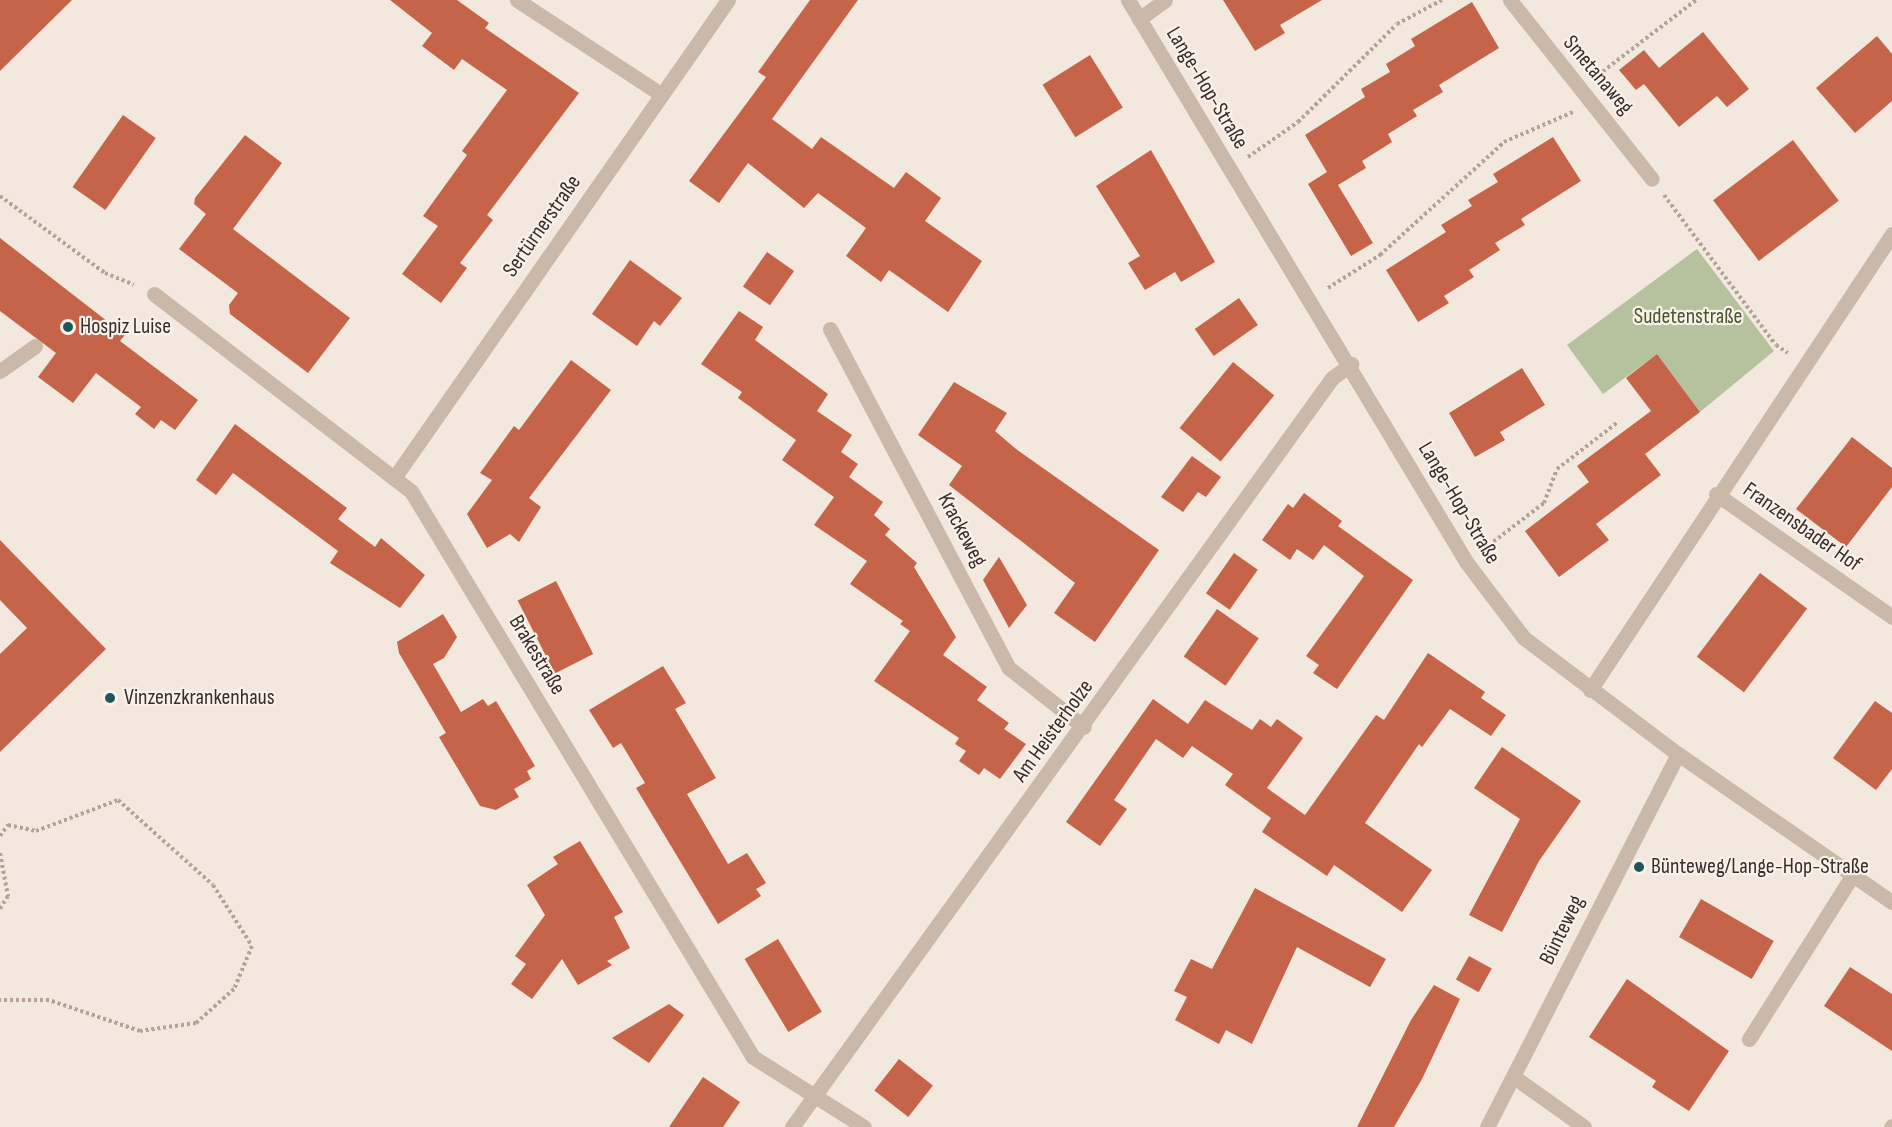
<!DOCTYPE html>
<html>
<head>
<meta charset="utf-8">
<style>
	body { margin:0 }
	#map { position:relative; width:1892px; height:1127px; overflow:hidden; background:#f2e8dd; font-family:"Sofia Sans Condensed",sans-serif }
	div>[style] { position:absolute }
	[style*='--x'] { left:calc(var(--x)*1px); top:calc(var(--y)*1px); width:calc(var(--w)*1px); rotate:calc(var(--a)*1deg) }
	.green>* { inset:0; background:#b6c19d }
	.building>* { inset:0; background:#c56448; transform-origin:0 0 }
	.path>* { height:4px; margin-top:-2px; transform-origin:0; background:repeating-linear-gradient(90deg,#b6a293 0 3px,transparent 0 6px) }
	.lane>* { height:15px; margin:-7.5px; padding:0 7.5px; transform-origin:7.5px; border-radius:7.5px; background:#cab8a9 }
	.street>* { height:15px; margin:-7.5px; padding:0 7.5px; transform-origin:7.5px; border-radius:7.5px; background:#cab8a9 }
	.dots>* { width:16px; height:16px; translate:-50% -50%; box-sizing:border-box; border:3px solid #faf2ea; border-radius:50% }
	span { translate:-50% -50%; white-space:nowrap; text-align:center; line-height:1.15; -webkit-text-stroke:4.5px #faf2ea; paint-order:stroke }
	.street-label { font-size:22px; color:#382d29 }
	.park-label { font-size:22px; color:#48562d }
	.poi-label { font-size:22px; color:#382d29 }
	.left { translate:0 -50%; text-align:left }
</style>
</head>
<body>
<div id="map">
	<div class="green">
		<div style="clip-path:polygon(1697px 249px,1774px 351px,1700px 412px,1657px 354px,1603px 394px,1567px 345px)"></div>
	</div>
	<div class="building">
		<div style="clip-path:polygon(0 0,72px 0,0 71px)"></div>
		<div style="clip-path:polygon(390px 0,457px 0,489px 23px,485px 28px,579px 93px,487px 215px,493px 220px,460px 263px,467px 268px,441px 303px,402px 274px,438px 226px,423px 216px,467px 155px,462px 151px,507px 90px,462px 59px,454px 70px,422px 46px,432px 33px)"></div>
		<div style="clip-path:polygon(810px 0,858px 0,772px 119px,812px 149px,821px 137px,894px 188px,906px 172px,941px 198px,925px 221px,982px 261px,948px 312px,889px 270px,881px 282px,846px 256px,866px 228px,818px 193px,804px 208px,748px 163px,719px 203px,689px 181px,766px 77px,758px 72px)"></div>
		<div style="clip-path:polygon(1223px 0,1322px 0,1280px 25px,1285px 33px,1255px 51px)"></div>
		<div style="clip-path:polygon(1472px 2px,1499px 48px,1439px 85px,1443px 92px,1413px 110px,1417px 116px,1388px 134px,1392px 142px,1362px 161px,1366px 168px,1338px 185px,1373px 243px,1351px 256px,1308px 184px,1327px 172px,1305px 135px,1365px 97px,1361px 89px,1390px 72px,1386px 64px,1415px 46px,1411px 39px)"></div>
		<div style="clip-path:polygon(1703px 32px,1749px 89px,1727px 107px,1717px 96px,1679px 127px,1644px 84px,1636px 90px,1619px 70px,1644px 50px,1659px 68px)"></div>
		<div style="clip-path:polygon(1877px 36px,1892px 54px,1892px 101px,1855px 133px,1816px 88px)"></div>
		<div style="left:1090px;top:55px;width:62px;height:56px;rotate:58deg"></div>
		<div style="left:123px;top:115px;width:40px;height:88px;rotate:35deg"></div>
		<div style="clip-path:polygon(245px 135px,282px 163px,233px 229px,350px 318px,308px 373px,230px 314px,229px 305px,238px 293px,179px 249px,206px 214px,194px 204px,195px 198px)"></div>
		<div style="clip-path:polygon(1553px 137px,1581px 181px,1521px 219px,1525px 225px,1495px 243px,1500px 250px,1469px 270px,1474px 277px,1444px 296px,1449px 303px,1418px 322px,1386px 270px,1446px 232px,1441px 225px,1472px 206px,1468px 200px,1498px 182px,1493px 174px)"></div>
		<div style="left:1793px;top:140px;width:76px;height:100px;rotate:53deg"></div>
		<div style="clip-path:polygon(1151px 150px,1215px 262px,1181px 282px,1175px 272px,1145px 290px,1128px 263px,1140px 256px,1096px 186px)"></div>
		<div style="clip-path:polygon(0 238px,125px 335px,120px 341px,198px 400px,175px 430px,161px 420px,154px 429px,135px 414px,141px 407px,96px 373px,73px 403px,38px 377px,56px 353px,0 311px)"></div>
		<div style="left:767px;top:252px;width:33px;height:42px;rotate:35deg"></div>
		<div style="clip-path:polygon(630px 260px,682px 298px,660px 326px,654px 321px,637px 346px,592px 314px)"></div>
		<div style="left:1239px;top:298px;width:33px;height:54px;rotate:55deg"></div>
		<div style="clip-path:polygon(739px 311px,763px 327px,755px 340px,828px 394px,817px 411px,852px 435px,841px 452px,858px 464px,849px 477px,883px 502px,874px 515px,890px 529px,885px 535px,917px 563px,914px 567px,956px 637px,943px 655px,987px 687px,977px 700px,1009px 723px,1004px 729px,1026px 744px,1000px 779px,984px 768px,979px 775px,959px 761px,966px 751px,955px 744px,959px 738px,874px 681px,910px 631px,900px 624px,903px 621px,850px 584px,867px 561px,814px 525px,834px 497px,782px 460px,796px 440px,738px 398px,742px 392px,701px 364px)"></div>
		<div style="clip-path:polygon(1657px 354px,1700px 412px,1645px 454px,1661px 475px,1596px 524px,1609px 540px,1559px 577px,1525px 531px,1589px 482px,1577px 466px,1651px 411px,1626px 378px)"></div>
		<div style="clip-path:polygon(571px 360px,611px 390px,529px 498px,541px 507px,519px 542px,510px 534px,487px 548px,467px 514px,492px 480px,480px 473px,514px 426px,519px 430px)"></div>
		<div style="left:1233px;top:362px;width:53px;height:85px;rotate:39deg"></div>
		<div style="clip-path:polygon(1522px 368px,1545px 405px,1500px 432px,1505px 440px,1475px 457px,1449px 413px)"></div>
		<div style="clip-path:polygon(954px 382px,1007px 413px,995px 431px,1016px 449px,1159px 550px,1095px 642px,1054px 613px,1075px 583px,949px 485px,962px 466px,918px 435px)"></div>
		<div style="clip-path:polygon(235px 424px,347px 508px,338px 519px,375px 547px,381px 538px,425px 575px,400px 608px,330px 563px,338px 551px,233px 473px,216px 495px,196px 480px)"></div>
		<div style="clip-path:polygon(1852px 437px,1892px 468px,1892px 487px,1846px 547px,1796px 509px)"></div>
		<div style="clip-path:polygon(1192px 456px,1221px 477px,1206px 497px,1198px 492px,1183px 512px,1161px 497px)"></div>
		<div style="clip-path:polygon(1304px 493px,1342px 521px,1338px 526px,1413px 580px,1337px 689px,1313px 673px,1319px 665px,1306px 656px,1364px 576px,1324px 545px,1313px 560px,1297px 549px,1290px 560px,1262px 540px,1288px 504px,1293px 508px)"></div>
		<div style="clip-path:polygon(0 540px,106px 649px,0 752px,0 654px,27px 628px,0 600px)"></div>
		<div style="left:1234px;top:553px;width:29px;height:49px;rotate:35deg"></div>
		<div style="clip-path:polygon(999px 557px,1027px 605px,1009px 628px,983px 580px)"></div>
		<div style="left:1760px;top:573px;width:59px;height:105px;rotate:37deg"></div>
		<div style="left:556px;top:581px;width:82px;height:43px;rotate:63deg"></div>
		<div style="left:1217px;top:609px;width:51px;height:58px;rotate:35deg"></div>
		<div style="clip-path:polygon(443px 614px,457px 637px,444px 658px,433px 664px,461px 712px,483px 699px,488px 706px,496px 701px,535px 766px,527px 771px,531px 779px,514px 789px,519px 797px,496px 810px,480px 806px,439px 737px,446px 733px,399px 653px,397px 642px)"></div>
		<div style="clip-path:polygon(1428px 653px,1485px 692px,1481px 698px,1506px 715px,1491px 736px,1450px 709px,1422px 747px,1419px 744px,1365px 823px,1432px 870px,1402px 912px,1334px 865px,1327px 876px,1262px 832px,1271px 818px,1225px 785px,1233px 774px,1192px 746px,1183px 758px,1156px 739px,1114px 800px,1127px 809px,1100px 846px,1066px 822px,1153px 699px,1188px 724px,1205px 700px,1252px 730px,1260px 719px,1271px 727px,1277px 719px,1303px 738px,1267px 788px,1305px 815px,1376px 715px,1384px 720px)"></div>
		<div style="clip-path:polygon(663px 666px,686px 703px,675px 709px,716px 778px,687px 794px,728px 864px,747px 853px,766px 883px,756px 889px,761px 896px,718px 924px,636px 788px,645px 783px,621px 743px,613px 748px,589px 710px)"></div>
		<div style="clip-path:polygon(1875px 701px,1892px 713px,1892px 769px,1876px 790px,1833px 758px)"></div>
		<div style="clip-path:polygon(1502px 747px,1581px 801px,1539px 861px,1502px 932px,1469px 915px,1520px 819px,1474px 788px)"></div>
		<div style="clip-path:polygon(580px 841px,623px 912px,614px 917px,630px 948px,607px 961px,612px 965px,578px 985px,562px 959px,532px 999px,511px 984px,526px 964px,515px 956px,545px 915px,527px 885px,558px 864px,553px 857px)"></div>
		<div style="clip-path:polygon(1255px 888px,1386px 959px,1370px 987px,1297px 947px,1252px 1044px,1226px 1030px,1219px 1044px,1175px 1020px,1187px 997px,1174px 991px,1191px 959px,1212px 969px)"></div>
		<div style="left:1701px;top:899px;width:84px;height:44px;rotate:30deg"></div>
		<div style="left:778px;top:939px;width:85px;height:39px;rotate:59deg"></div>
		<div style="left:1469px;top:956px;width:26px;height:27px;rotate:29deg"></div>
		<div style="clip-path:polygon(1850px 967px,1892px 994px,1892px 1051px,1824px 1006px)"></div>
		<div style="clip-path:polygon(1627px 979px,1729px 1051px,1689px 1111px,1652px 1087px,1656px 1081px,1589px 1037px)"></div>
		<div style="clip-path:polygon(1434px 985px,1460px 999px,1422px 1079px,1394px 1127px,1357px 1127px,1411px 1020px)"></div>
		<div style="clip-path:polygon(669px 1004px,684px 1015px,649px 1063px,612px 1038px)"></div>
		<div style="left:899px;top:1059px;width:43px;height:40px;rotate:38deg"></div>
		<div style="clip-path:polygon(703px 1077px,740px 1102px,723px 1127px,669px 1127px)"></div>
	</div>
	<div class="path">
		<div style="--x:1598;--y:75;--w:123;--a:-37.4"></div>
		<div style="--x:1248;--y:157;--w:61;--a:-35"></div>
		<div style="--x:1298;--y:122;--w:139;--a:-44.7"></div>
		<div style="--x:1397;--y:24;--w:51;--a:-28.1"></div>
		<div style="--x:1664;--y:195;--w:187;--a:53.3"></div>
		<div style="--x:1776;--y:345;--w:14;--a:34"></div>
		<div style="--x:0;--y:196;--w:130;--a:36.3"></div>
		<div style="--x:105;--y:273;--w:31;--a:22"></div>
		<div style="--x:1328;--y:288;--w:62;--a:-32.4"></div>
		<div style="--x:1380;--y:255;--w:168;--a:-42.3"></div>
		<div style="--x:1504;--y:142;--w:75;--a:-23.5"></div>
		<div style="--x:1484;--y:549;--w:76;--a:-37.5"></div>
		<div style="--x:1544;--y:503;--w:36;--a:-69"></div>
		<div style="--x:1557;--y:469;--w:77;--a:-37.6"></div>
		<div style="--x:0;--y:836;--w:14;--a:-54"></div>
		<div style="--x:8;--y:825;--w:29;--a:12"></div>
		<div style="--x:36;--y:831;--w:88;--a:-20.7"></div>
		<div style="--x:118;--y:800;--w:127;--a:41.8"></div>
		<div style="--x:213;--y:885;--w:72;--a:57.4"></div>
		<div style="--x:252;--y:946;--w:47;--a:112.7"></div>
		<div style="--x:234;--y:989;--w:51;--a:138.2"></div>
		<div style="--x:196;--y:1023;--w:57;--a:171.9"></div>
		<div style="--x:140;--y:1031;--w:96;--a:-161.2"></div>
		<div style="--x:49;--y:1000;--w:49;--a:180"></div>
		<div style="--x:0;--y:853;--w:44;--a:79.5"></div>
		<div style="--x:8;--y:896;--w:15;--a:122"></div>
	</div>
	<div class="lane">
		<div style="--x:0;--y:371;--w:43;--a:-35.5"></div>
		<div style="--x:1749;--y:1039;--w:193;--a:-57.7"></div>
		<div style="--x:1514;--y:1077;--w:86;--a:35.5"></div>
		<div style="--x:1891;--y:1127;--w:1;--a:-45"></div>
	</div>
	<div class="street">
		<div style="--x:517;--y:0;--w:173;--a:33.2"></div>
		<div style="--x:1128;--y:0;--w:657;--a:58.95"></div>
		<div style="--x:1467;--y:563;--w:94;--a:52.8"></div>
		<div style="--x:1524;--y:638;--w:193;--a:37"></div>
		<div style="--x:1678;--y:754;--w:260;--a:34.7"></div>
		<div style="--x:1510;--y:0;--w:228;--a:51.6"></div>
		<div style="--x:1139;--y:19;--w:32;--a:-36"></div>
		<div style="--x:154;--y:294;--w:324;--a:37.5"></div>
		<div style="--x:411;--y:491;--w:661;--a:58.86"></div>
		<div style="--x:753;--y:1057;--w:131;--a:32.2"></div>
		<div style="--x:830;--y:329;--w:383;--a:62.2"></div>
		<div style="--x:1009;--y:668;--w:95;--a:38.2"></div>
		<div style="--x:394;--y:478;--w:583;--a:-55.06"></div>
		<div style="--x:1716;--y:494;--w:215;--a:34.9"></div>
		<div style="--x:1590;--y:690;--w:547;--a:-56.48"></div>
		<div style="--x:792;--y:1127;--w:923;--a:-54.21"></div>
		<div style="--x:1332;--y:378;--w:24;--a:-36"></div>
		<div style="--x:1487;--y:1127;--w:419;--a:-62.9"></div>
	</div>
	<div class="dots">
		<div style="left:68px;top:327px;background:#1e5659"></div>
		<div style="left:110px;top:698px;background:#1e5659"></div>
		<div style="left:1639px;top:867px;background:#1e5659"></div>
	</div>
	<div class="street-label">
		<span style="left:1598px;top:75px;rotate:50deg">Smetanaweg</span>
		<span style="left:1207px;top:88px;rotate:59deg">Lange-Hop-Straße</span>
		<span style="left:542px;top:226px;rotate:-55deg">Sertürnerstraße</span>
		<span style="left:1459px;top:503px;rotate:59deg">Lange-Hop-Straße</span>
		<span style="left:1802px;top:527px;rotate:35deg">Franzensbader Hof</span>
		<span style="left:962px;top:530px;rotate:62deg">Krackeweg</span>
		<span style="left:537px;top:655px;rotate:59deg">Brakestraße</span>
		<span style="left:1053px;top:731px;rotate:-54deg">Am Heisterholze</span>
		<span style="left:1562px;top:930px;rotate:-64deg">Bünteweg</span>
	</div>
	<div class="park-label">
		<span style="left:1688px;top:317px">Sudetenstraße</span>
	</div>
	<div class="poi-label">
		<span class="left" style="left:80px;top:327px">Hospiz Luise</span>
		<span class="left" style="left:124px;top:698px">Vinzenzkrankenhaus</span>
		<span class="left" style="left:1651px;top:867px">Bünteweg/Lange-Hop-Straße</span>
	</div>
</div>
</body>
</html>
